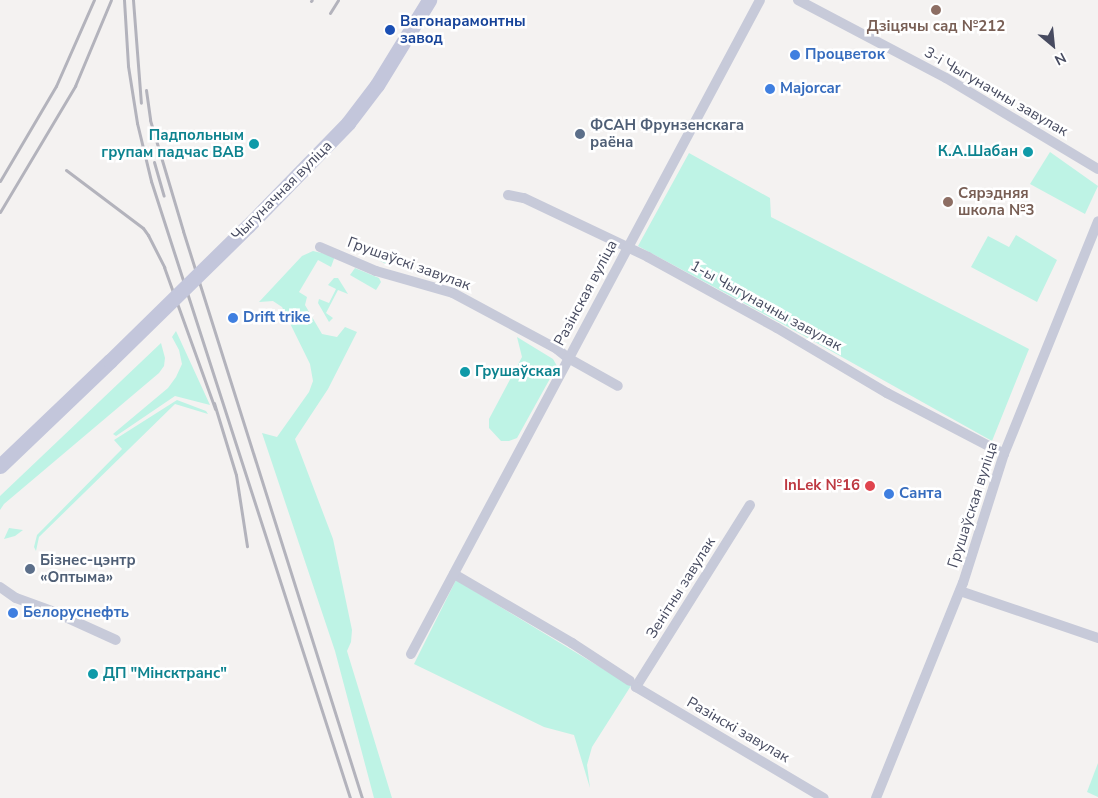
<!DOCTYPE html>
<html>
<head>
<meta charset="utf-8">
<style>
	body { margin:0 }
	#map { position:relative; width:1098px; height:798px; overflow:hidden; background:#f4f2f1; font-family:"Nunito Sans",sans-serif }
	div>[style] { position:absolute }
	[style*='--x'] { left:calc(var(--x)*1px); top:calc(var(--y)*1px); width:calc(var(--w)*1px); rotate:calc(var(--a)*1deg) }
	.green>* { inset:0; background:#bef3e5 }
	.street>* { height:10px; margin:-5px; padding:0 5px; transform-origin:5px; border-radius:5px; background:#c7cad9 }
	.secondary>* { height:15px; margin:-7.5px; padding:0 7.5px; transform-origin:7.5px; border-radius:7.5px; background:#c3c6db }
	.rail>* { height:3px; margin:-1.5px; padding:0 1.5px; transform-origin:1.5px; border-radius:1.5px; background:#b3b3bc }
	.secondary-bridge>* { height:15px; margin:-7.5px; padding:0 7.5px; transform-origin:7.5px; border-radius:7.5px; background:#c3c6db }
	.dots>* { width:14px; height:14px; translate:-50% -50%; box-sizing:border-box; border:2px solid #fff; border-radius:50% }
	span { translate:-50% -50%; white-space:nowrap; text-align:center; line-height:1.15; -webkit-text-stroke:5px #fff; paint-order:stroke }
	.transit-label { font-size:15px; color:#164399; font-weight:700 }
	.left { translate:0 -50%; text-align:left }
	.education-label { font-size:15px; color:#785e54; font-weight:700 }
	.shop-label { font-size:15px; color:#366cbe; font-weight:700 }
	.street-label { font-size:15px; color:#474b60 }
	.service-label { font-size:15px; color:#4e5e75; font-weight:700 }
	.culture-label { font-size:15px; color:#0d838f; font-weight:700 }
	.right { translate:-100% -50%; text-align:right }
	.health-label { font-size:15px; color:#be3a42; font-weight:700 }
	.north { position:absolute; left:1028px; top:20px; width:50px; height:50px; -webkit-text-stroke:4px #fff; paint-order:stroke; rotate:152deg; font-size:14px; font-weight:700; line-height:20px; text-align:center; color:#474b60 }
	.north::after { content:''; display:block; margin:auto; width:18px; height:22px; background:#474b60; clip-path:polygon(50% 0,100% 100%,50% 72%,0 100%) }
</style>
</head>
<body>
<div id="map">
	<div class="green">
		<div style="clip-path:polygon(1050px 152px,1098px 186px,1085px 214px,1030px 184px)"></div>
		<div style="clip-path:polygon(689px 153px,770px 198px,771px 217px,1029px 349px,992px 441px,790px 328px,638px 246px)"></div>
		<div style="clip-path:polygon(1016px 235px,1057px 260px,1037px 302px,971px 267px,988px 236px,1009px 247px)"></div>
		<div style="clip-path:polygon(369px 246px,383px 252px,380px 259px,384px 261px,387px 255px,390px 256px,391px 262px,386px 264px,364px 252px,363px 249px)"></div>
		<div style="clip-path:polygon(313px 251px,335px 256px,331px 267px,318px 260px,299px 292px,307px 297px,305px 305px,322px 334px,337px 337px,345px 327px,357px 332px,328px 389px,295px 439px,333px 539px,352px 630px,351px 642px,347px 651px,392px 798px,374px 798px,335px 651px,262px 433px,277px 437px,309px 392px,313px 381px,310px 364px,282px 307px,273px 301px,259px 302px,302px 256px)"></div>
		<div style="clip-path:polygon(355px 268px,379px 278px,381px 282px,376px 290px,350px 275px)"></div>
		<div style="clip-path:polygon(334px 278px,338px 278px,348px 294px,338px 290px,326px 313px,333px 318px,329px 322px,318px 303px,319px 299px,329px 303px,336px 289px,328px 285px)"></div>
		<div style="clip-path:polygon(176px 331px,210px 405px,175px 396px,116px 436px,113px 434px,168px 388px,176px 377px,182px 364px,179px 350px,172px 337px)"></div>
		<div style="clip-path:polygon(517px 337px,553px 359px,557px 366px,517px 438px,509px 441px,501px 441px,489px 428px,489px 419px,522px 357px)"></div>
		<div style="clip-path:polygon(161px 343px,165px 358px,164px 366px,159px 373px,4px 504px,0 510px,0 496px)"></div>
		<div style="clip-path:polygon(177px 400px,206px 411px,208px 414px,175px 404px,39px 537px,36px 551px,34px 547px,37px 535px,122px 449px,114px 440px)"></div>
		<div style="clip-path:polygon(9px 528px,23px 530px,15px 536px,4px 539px)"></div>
		<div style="clip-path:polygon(456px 580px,628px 684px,634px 681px,592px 747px,587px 765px,590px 788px,574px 735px,544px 727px,414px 664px)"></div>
		<div style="clip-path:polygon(1098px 763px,1098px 797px,1087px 792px)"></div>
	</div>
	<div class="street">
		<div style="--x:798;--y:0;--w:167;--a:27.8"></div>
		<div style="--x:946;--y:78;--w:177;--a:30.9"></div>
		<div style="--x:508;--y:195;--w:16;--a:11"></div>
		<div style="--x:524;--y:198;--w:137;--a:25.4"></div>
		<div style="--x:648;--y:257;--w:147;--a:28.8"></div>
		<div style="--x:777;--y:328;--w:128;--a:30.6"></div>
		<div style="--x:887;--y:393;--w:132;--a:27.5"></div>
		<div style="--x:320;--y:247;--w:61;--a:23.2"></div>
		<div style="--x:376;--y:271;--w:80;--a:15.9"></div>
		<div style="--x:453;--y:293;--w:118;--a:28.3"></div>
		<div style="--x:557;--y:349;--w:14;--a:39"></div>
		<div style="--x:568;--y:358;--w:57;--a:29.2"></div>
		<div style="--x:750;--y:505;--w:215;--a:122.1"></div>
		<div style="--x:636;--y:687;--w:218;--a:30.6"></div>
		<div style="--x:454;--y:574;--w:137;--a:30.3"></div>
		<div style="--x:572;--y:643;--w:69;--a:33.2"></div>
		<div style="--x:0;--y:587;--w:19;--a:35"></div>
		<div style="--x:16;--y:598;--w:38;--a:20"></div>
		<div style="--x:52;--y:611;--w:70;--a:24.4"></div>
		<div style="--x:960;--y:591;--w:146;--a:18.8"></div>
		<div style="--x:411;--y:654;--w:741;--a:-61.91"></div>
		<div style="--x:876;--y:798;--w:232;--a:-68"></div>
		<div style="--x:963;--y:583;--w:135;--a:-72.4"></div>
		<div style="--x:1004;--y:454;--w:251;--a:-68"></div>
	</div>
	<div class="secondary">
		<div style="--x:248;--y:226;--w:144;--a:-45.8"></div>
		<div style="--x:348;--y:123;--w:48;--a:-52.7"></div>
		<div style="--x:377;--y:85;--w:100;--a:-58.5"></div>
		<div style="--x:0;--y:466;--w:152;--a:-43.7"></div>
	</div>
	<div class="rail">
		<div style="--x:124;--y:0;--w:66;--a:86.5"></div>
		<div style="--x:128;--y:66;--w:58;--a:81"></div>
		<div style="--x:137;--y:123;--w:60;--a:76.4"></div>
		<div style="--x:151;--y:181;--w:648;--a:72.12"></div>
		<div style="--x:133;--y:0;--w:103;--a:85.6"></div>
		<div style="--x:311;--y:1;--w:1;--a:-45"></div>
		<div style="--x:330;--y:13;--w:15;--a:-58"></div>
		<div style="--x:146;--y:90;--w:30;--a:82"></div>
		<div style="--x:150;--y:120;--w:116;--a:73.4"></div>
		<div style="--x:183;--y:231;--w:595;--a:72.48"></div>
		<div style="--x:154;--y:162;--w:35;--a:74"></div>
		<div style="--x:66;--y:170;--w:96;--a:37"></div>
		<div style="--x:143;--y:228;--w:9;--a:54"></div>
		<div style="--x:148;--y:235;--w:36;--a:63"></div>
		<div style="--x:164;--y:267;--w:151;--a:70.2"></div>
		<div style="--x:0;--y:181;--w:110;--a:-59.5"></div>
		<div style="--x:56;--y:86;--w:94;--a:-66.2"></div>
		<div style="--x:0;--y:212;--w:147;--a:-59.2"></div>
		<div style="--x:75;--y:86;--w:93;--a:-67.3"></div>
		<div style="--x:214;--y:403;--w:75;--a:73"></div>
		<div style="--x:236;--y:475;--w:72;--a:81.2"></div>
	</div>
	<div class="secondary-bridge">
		<div style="--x:110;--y:361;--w:193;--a:-44.4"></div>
	</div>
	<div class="dots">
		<div style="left:936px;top:10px;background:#8d6e63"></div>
		<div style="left:390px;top:30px;background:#1a4fb4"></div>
		<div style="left:795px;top:55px;background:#3f7fe0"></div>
		<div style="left:770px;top:89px;background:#3f7fe0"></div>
		<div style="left:580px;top:134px;background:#5c6f8a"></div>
		<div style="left:254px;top:144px;background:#0f9aa8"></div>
		<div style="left:1028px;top:152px;background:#0f9aa8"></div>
		<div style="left:948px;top:202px;background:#8d6e63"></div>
		<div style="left:233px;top:318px;background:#3f7fe0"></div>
		<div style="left:465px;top:372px;background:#0f9aa8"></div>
		<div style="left:870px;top:486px;background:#e0444e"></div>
		<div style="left:889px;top:494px;background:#3f7fe0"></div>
		<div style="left:30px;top:569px;background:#5c6f8a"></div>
		<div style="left:13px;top:613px;background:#3f7fe0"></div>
		<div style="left:93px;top:674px;background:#0f9aa8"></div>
	</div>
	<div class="transit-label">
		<span class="left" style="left:400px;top:30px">Вагонарамонтны<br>завод</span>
	</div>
	<div class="education-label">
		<span style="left:936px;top:27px">Дзіцячы сад №212</span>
		<span class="left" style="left:958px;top:202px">Сярэдняя<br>школа №3</span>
	</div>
	<div class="shop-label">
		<span class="left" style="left:805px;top:55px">Процветок</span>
		<span class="left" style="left:780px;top:89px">Majorcar</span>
		<span class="left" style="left:243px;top:318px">Drift trike</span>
		<span class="left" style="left:899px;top:494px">Санта</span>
		<span class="left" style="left:23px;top:613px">Белоруснефть</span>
	</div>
	<div class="street-label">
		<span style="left:996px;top:92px;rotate:30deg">3-і Чыгуначны завулак</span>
		<span style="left:282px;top:191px;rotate:-45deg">Чыгуначная вуліца</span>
		<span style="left:409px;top:264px;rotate:20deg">Грушаўскі завулак</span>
		<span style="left:586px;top:293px;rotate:-62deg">Разінская вуліца</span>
		<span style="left:766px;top:306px;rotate:29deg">1-ы Чыгуначны завулак</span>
		<span style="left:973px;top:505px;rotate:-72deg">Грушаўская вуліца</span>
		<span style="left:681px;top:588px;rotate:-58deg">Зенітны завулак</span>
		<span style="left:738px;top:730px;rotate:30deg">Разінскі завулак</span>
	</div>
	<div class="service-label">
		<span class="left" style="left:590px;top:134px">ФСАН Фрунзенскага<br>раёна</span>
		<span class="left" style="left:40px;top:569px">Бізнес-цэнтр<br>«Оптыма»</span>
	</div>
	<div class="culture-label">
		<span class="right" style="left:244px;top:144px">Падпольным<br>групам падчас ВАВ</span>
		<span class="right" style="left:1018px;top:152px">К.А.Шабан</span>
		<span class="left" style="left:475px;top:372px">Грушаўская</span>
		<span class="left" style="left:103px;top:674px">ДП "Мінсктранс"</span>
	</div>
	<div class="health-label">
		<span class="right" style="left:860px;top:486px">InLek №16</span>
	</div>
	<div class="north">N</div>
</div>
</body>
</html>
